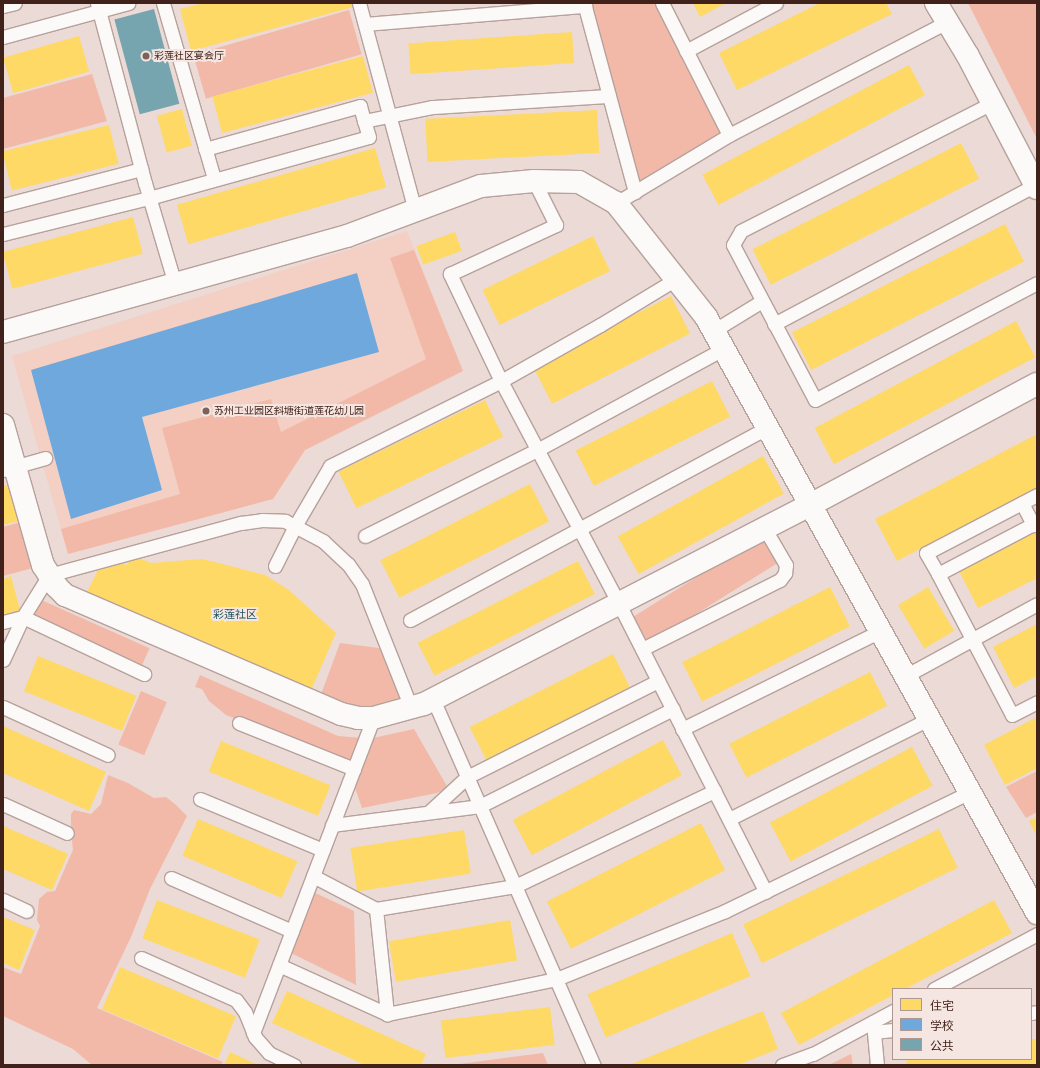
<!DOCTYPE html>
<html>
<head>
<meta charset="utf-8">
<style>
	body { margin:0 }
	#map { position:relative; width:1040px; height:1068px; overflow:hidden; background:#ebdad5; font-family:Figtree,"Noto Sans SC",sans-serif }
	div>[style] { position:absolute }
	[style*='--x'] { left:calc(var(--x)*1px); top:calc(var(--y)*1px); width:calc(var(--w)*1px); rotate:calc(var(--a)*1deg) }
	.built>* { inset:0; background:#f4d0c4 }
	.green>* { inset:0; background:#f2b9a8; transform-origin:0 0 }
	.homes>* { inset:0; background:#ffd966; transform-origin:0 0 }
	.schools>* { inset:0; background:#6fa8dc }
	.public>* { inset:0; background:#76a5af; transform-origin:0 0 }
	.roads { filter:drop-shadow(1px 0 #b6a19b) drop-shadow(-1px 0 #b6a19b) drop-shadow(0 1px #b6a19b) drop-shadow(0 -1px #b6a19b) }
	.lane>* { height:13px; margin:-6.5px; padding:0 6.5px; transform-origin:6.5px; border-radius:6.5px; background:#fcf9f9 }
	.street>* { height:22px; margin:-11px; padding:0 11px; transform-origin:11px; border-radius:11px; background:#fcf9f9 }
	.dots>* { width:11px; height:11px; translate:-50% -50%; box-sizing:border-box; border:2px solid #f6e6e1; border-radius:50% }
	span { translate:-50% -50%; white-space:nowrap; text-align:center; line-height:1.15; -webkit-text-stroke:4px #f6e6e1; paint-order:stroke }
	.poi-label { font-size:10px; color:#40221a }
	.left { translate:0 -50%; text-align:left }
	.neighbourhood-label { font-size:11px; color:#1e5461 }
	.frame { position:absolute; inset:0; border:4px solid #40221a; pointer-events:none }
	.legend { position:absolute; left:892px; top:988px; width:140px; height:72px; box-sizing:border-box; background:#f6e6e1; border:1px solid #ad9891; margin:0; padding:5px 7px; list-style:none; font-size:12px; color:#40221a }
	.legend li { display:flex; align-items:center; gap:8px; height:20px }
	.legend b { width:20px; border:1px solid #ad9891 }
</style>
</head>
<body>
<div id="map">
	<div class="built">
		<div style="clip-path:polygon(407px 231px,463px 371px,305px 450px,273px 499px,68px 554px,12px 356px)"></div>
	</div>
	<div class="green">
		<div style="clip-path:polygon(585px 3px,659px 3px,726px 134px,636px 190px)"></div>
		<div style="clip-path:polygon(968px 3px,1037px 3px,1037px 139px)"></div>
		<div style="left:349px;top:10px;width:46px;height:162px;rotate:74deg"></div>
		<div style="clip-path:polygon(92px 74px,107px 121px,3px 149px,3px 98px)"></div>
		<div style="clip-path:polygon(414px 250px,463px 371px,305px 450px,273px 499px,68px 554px,61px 529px,180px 494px,162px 428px,271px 399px,281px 432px,426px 359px,390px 258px)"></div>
		<div style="clip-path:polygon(21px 522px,33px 568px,3px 576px,3px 527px)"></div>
		<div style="left:764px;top:535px;width:31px;height:155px;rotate:58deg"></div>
		<div style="left:39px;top:599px;width:121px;height:21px;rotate:24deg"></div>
		<div style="clip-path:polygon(340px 643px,386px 649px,408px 704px,374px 713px,320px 697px)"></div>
		<div style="clip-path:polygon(200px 675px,338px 736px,362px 738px,351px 765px,226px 715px,209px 701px,202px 689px,195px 687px)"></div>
		<div style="left:141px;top:691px;width:28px;height:58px;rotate:23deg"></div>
		<div style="clip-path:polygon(414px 729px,448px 788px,437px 793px,362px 808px,354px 785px,373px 738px)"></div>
		<div style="clip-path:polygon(1037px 771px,1037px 812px,1026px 818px,1006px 787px)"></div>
		<div style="clip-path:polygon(108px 775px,128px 783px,154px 798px,166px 797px,176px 805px,187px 816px,150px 889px,131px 937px,97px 1008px,223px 1062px,221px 1065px,92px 1065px,73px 1049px,3px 1016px,3px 967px,21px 974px,40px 926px,37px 920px,39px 899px,47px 892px,55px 891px,73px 850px,71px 831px,71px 814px,74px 810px,91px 814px,101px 804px)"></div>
		<div style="clip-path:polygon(311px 891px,354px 911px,356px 985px,289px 952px)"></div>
		<div style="clip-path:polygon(543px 1053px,548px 1065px,452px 1065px)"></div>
		<div style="clip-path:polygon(851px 1054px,853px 1065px,829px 1065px)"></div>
	</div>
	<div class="homes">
		<div style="clip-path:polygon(203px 3px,351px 3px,353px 7px,191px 51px,180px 9px)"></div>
		<div style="clip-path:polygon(693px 3px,726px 3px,700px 17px)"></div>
		<div style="clip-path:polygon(820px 3px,886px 3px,892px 14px,737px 90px,719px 53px)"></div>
		<div style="left:572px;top:32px;width:31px;height:164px;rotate:86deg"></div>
		<div style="left:79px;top:36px;width:37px;height:79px;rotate:74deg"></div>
		<div style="left:363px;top:56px;width:38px;height:156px;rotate:75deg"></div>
		<div style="left:909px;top:65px;width:34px;height:234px;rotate:62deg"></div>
		<div style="left:182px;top:109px;width:38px;height:26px;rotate:75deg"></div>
		<div style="left:597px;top:110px;width:43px;height:172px;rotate:87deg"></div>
		<div style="left:109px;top:125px;width:40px;height:110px;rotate:76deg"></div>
		<div style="left:961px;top:143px;width:40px;height:234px;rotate:63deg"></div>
		<div style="left:375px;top:148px;width:41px;height:206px;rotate:74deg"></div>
		<div style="left:133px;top:217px;width:38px;height:135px;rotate:75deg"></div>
		<div style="left:1005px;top:224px;width:42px;height:239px;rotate:63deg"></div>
		<div style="left:455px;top:232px;width:20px;height:41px;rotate:70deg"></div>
		<div style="left:593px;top:236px;width:39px;height:123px;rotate:64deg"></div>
		<div style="left:671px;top:296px;width:42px;height:155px;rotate:63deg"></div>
		<div style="left:1016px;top:321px;width:41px;height:228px;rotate:62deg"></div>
		<div style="left:712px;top:381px;width:40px;height:153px;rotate:63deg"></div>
		<div style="left:485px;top:400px;width:41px;height:163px;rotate:64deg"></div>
		<div style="clip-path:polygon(1037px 434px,1037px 488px,897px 561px,875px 519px)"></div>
		<div style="left:763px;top:456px;width:43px;height:166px;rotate:61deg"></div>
		<div style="left:530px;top:484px;width:42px;height:168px;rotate:63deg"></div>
		<div style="clip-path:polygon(8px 485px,18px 521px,3px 525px,3px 486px)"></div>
		<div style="clip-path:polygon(1037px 527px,1037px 578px,978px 608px,957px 567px)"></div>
		<div style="clip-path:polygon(132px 556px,152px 563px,201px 559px,215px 562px,265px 575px,289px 590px,336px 633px,309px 695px,87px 592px,101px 564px,108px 567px,113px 560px,127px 565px)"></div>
		<div style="left:578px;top:561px;width:37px;height:180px;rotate:63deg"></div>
		<div style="clip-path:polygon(11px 576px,21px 614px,3px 619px,3px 579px)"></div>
		<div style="left:830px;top:587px;width:44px;height:166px;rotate:63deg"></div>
		<div style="left:928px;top:587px;width:51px;height:35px;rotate:59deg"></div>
		<div style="clip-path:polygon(1037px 624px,1037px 676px,1014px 688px,993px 647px)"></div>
		<div style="left:613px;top:654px;width:37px;height:161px;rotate:63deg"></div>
		<div style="left:38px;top:656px;width:106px;height:38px;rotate:22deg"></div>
		<div style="left:870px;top:672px;width:38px;height:158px;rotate:63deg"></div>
		<div style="clip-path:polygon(1037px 717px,1037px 768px,1005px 785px,984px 745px)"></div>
		<div style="clip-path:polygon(3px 726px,106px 772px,89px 811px,3px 773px)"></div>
		<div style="left:663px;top:740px;width:40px;height:170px;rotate:62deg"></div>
		<div style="left:221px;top:741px;width:118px;height:33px;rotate:22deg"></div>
		<div style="left:912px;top:747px;width:44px;height:161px;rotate:62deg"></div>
		<div style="clip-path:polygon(1037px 817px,1037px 837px,1029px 821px)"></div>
		<div style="left:198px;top:819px;width:108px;height:40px;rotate:23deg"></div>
		<div style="left:701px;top:823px;width:53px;height:173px;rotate:63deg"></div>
		<div style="clip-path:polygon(3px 826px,68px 854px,52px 890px,3px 869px)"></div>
		<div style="left:939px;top:829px;width:43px;height:218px;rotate:64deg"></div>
		<div style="left:464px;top:830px;width:44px;height:115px;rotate:81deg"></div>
		<div style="left:157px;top:900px;width:110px;height:41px;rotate:21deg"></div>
		<div style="clip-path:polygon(994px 900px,1012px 933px,905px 989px,893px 989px,893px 995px,799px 1045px,781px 1013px)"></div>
		<div style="clip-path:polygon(3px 917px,35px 930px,19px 970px,3px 963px)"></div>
		<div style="left:510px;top:920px;width:41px;height:123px;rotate:80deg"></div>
		<div style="left:732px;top:933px;width:47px;height:157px;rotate:67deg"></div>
		<div style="left:120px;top:967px;width:126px;height:46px;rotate:23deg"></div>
		<div style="clip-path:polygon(287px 991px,426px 1054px,421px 1065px,365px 1065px,272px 1023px)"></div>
		<div style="left:550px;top:1007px;width:38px;height:110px;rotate:83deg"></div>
		<div style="clip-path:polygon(763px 1011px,778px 1049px,738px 1065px,629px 1065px)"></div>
		<div style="clip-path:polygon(1031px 1039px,1037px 1039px,1037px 1065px,907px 1065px,906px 1059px,1031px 1059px)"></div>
		<div style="clip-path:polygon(230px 1052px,258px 1065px,224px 1065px)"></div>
	</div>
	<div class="schools">
		<div style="clip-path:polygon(357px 273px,379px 352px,142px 417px,162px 490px,71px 519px,31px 370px)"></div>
	</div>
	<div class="public">
		<div style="left:154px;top:9px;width:98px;height:41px;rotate:75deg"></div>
	</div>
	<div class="roads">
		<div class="lane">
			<div style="--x:97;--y:3;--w:186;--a:75.1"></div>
			<div style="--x:145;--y:183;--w:105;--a:73.5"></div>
			<div style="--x:163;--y:3;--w:183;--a:73.8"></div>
			<div style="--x:359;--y:3;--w:215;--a:74.9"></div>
			<div style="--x:584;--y:3;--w:196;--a:74.9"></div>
			<div style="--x:3;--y:6;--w:12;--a:-14"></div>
			<div style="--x:365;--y:24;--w:221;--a:-4.7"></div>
			<div style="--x:3;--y:37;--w:130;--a:-15.2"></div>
			<div style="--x:686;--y:51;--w:102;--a:-28.1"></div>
			<div style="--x:992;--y:103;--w:282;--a:153"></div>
			<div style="--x:741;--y:231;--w:16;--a:120"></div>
			<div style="--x:733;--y:245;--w:175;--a:62.1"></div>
			<div style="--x:815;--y:400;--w:251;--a:-27.8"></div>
			<div style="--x:729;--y:135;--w:246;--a:-27.4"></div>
			<div style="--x:205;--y:149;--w:161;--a:-15.5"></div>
			<div style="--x:360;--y:106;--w:16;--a:75"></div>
			<div style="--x:616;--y:203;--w:132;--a:-31"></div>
			<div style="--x:729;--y:135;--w:148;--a:-116.9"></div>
			<div style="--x:3;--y:205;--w:143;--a:-14.6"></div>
			<div style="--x:3;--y:234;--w:150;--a:-13.9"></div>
			<div style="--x:149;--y:198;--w:228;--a:-15.5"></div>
			<div style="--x:369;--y:137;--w:17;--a:-107"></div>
			<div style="--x:364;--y:121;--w:69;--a:-11.6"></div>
			<div style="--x:432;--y:107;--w:177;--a:-3.6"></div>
			<div style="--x:676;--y:279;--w:89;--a:148.8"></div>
			<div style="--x:600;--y:325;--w:114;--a:150.5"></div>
			<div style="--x:501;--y:381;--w:252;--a:62.1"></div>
			<div style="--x:619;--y:604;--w:323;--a:63"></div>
			<div style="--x:774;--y:324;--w:296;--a:-28"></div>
			<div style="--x:713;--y:331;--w:57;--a:-31.5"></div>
			<div style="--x:3;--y:470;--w:44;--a:-15.9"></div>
			<div style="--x:1037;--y:495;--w:125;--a:152.4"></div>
			<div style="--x:926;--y:553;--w:24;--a:60"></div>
			<div style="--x:938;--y:574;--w:112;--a:-27.7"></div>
			<div style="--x:1022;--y:503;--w:25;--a:63"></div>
			<div style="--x:365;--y:536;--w:192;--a:-26.6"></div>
			<div style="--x:537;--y:450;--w:212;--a:-28.5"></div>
			<div style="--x:275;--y:566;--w:45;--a:-63.4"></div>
			<div style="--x:295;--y:526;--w:69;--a:-59.7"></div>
			<div style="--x:330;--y:466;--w:191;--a:-26.4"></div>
			<div style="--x:501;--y:381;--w:119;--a:-115.5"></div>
			<div style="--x:450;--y:274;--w:117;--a:-24.8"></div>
			<div style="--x:556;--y:225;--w:49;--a:-116.6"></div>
			<div style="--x:938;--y:574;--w:159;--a:62.3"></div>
			<div style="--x:1012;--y:715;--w:28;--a:-27"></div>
			<div style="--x:410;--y:620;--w:405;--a:-28.3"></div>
			<div style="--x:3;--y:622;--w:21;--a:-14"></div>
			<div style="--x:23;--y:617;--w:49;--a:-58.2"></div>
			<div style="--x:49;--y:575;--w:199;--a:-15.2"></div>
			<div style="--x:241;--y:523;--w:21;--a:-8"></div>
			<div style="--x:262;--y:520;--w:23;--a:2"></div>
			<div style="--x:285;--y:521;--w:43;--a:27.8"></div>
			<div style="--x:323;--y:541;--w:34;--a:43"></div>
			<div style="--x:348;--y:564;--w:24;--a:55"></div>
			<div style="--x:362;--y:584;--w:133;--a:68.4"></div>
			<div style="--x:642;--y:649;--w:154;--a:-26.6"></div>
			<div style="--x:780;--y:580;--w:9;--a:-54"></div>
			<div style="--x:785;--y:573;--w:8;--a:-83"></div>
			<div style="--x:786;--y:565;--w:42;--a:-120.3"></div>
			<div style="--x:3;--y:660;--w:47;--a:-65.1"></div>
			<div style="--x:23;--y:617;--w:134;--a:25.2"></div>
			<div style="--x:905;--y:676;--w:150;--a:-28.6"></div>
			<div style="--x:433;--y:699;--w:400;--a:66.3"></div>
			<div style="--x:3;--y:707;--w:115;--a:24.6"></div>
			<div style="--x:239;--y:723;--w:124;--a:21.8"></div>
			<div style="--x:682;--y:729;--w:221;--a:-26.3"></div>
			<div style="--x:200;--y:799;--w:133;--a:22.5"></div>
			<div style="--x:3;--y:804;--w:70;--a:24.4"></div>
			<div style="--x:430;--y:811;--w:50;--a:-42.6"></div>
			<div style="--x:467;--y:777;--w:214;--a:-26.7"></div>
			<div style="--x:729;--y:819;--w:224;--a:-26.6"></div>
			<div style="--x:332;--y:825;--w:149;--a:-7.3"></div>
			<div style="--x:480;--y:806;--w:216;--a:-26.7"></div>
			<div style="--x:313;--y:876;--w:71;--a:27.6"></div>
			<div style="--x:376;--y:909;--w:106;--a:84"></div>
			<div style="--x:171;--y:878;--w:132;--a:23.7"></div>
			<div style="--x:3;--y:900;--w:26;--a:25"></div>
			<div style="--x:376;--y:909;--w:141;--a:-9.4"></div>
			<div style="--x:515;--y:886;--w:221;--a:-25.5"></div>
			<div style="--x:141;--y:958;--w:104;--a:23.9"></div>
			<div style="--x:236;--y:1000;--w:15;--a:53"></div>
			<div style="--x:245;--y:1012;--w:27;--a:68"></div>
			<div style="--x:255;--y:1037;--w:21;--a:49"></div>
			<div style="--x:269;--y:1053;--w:28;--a:26"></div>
			<div style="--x:279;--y:965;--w:119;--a:24.4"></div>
			<div style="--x:387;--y:1014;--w:173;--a:-11.7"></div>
			<div style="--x:556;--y:979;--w:182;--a:-21.9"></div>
			<div style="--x:725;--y:911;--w:272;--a:-25.9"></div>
			<div style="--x:934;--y:989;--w:117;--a:-28.1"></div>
			<div style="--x:1031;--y:1013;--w:6;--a:-9"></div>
			<div style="--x:873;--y:1022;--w:43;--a:84.7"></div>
			<div style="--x:874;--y:1032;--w:19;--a:-6"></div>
			<div style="--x:253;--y:1033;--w:337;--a:-69.1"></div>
			<div style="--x:782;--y:1065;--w:33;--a:-20"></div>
			<div style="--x:813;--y:1054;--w:91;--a:-28.3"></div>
		</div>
		<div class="street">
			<div style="--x:936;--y:3;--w:62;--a:58.9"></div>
			<div style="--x:968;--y:56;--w:149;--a:62.4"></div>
			<div style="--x:3;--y:332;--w:357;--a:-15.6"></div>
			<div style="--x:347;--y:236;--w:143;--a:-20.5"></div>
			<div style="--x:481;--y:186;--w:53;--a:-5.4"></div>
			<div style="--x:534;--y:181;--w:45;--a:1.3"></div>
			<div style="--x:579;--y:182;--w:43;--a:29.6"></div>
			<div style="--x:616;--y:203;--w:145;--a:51.7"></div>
			<div style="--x:706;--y:317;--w:682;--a:60.95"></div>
			<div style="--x:3;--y:425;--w:146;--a:74.1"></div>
			<div style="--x:43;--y:565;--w:25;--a:58"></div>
			<div style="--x:56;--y:586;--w:13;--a:45"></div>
			<div style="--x:65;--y:595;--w:301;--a:23.3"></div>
			<div style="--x:341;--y:714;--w:17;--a:13"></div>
			<div style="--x:358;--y:718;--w:15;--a:0"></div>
			<div style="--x:373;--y:718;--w:53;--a:-15.4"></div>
			<div style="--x:424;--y:704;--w:434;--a:-27.3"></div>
			<div style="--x:810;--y:505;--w:257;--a:-28.1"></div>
		</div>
	</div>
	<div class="dots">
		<div style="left:146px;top:56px;background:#7c625b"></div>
		<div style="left:206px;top:411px;background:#7c625b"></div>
	</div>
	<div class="poi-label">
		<span class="left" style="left:154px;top:56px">彩莲社区宴会厅</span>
		<span class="left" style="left:214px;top:411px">苏州工业园区斜塘街道莲花幼儿园</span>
	</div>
	<div class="neighbourhood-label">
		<span style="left:235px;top:615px">彩莲社区</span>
	</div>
	<div class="frame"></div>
	<ul class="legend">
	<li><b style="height:11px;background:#ffd966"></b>住宅</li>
	<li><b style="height:11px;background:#6fa8dc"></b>学校</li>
	<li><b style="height:11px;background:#76a5af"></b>公共</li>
	</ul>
</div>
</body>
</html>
